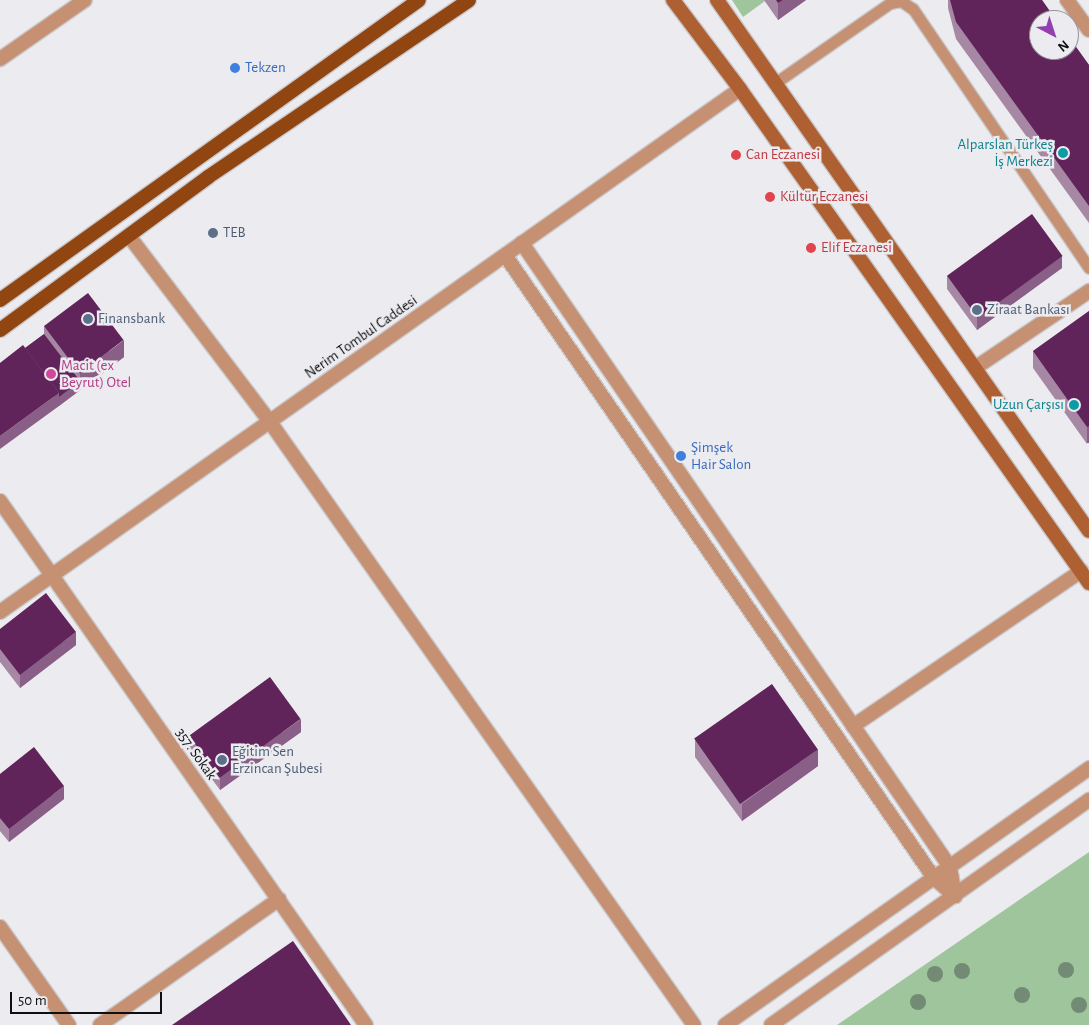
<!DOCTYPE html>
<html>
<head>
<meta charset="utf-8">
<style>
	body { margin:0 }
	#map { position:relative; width:1089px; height:1025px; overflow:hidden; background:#ecebef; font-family:"Alegreya Sans",sans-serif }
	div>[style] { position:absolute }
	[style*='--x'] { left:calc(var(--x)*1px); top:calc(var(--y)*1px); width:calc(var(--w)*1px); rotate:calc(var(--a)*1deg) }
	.green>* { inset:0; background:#9ec59c }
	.roads { filter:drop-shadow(1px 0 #c9c8cb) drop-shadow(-1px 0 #c9c8cb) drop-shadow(0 1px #c9c8cb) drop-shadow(0 -1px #c9c8cb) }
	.service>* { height:11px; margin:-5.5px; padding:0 5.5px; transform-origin:5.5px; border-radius:5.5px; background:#c69072 }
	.pedestrian>* { height:14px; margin:-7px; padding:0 7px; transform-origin:7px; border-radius:7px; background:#c69072 }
	.minor>* { height:14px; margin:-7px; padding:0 7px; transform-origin:7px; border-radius:7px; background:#c69072 }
	.tertiary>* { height:14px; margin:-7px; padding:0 7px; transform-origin:7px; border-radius:7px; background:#c69072 }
	.secondary>* { height:14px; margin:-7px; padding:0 7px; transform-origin:7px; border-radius:7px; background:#af6032 }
	.primary>* { height:14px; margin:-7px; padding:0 7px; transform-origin:7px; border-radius:7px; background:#914511 }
	.trees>* { width:16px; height:16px; margin:-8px; border-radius:50%; background:#738b75 }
	.wall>* { inset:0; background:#a687a4 }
	.shaded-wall>* { inset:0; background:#8a5f87; transform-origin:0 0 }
	.building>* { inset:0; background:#60235a; transform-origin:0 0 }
	.dots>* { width:14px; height:14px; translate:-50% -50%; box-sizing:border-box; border:2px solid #ecebef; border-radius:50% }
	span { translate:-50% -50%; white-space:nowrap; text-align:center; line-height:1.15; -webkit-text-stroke:5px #ecebef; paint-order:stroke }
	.shop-label { font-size:15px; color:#366cbe }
	.left { translate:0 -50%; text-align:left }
	.culture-label { font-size:15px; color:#0d838f }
	.right { translate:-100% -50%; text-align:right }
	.health-label { font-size:15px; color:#be3a42 }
	.service-label { font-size:15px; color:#4e5e75 }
	.street-label { font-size:15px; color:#0f0f10 }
	.hotel-label { font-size:15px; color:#b23c85 }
	.north { position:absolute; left:1029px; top:10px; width:50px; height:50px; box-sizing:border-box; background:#ecebef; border:1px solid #949396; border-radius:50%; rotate:140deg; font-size:14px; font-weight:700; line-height:20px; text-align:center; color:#0f0f10 }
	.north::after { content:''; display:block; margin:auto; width:18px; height:22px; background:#9240af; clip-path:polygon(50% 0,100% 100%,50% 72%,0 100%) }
	.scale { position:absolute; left:10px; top:992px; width:152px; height:22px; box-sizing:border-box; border:2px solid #0f0f10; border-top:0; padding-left:6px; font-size:15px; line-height:18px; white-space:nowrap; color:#0f0f10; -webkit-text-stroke:4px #ecebef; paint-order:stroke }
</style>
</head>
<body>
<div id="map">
	<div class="green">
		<div style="clip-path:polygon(732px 0,764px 0,765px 1px,743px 17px)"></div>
		<div style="clip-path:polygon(1089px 852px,1089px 1025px,837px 1025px)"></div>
	</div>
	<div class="roads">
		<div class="service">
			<div style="--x:775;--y:83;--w:140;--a:-34.8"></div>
			<div style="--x:890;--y:3;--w:11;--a:-10"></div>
			<div style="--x:901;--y:1;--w:14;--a:34"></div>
			<div style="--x:913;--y:9;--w:313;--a:55.8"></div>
		</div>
		<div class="pedestrian">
			<div style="--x:129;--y:236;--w:233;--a:52.8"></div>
		</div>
		<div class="minor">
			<div style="--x:1067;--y:0;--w:37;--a:54"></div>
			<div style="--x:0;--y:59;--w:103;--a:-34.8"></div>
			<div style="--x:505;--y:255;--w:756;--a:55.45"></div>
			<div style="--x:934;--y:878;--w:28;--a:41"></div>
			<div style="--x:955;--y:896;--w:29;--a:-100"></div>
			<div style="--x:950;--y:867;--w:757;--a:-124.45"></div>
			<div style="--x:975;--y:368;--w:138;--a:-34"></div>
			<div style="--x:270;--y:422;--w:737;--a:54.89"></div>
			<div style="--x:0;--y:501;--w:639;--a:55.07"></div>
			<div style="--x:853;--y:726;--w:276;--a:-34.2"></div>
			<div style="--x:100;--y:1025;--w:219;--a:-35.1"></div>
		</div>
		<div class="tertiary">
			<div style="--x:0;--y:612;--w:906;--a:-35.25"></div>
			<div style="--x:0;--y:927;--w:120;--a:54.9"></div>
			<div style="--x:725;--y:1025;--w:446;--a:-35.2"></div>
			<div style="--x:771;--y:1025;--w:390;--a:-35.3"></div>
		</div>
		<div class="secondary">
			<div style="--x:673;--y:0;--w:111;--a:53"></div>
			<div style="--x:740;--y:89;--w:605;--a:54.76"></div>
			<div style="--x:717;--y:0;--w:648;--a:54.99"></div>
		</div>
		<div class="primary">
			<div style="--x:0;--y:300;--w:515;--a:-35.6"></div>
			<div style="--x:0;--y:330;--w:258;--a:-36.3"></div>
			<div style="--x:208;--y:177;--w:315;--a:-34.1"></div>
		</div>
	</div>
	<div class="trees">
		<div style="left:1066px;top:970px"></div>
		<div style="left:962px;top:971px"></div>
		<div style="left:935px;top:974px"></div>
		<div style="left:1022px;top:995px"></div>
		<div style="left:918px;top:1002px"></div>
		<div style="left:1079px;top:1005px"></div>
	</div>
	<div class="wall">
		<div style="clip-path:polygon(764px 0,806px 0,778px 20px)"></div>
		<div style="clip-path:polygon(948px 0,1042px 0,1089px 65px,1089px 223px,956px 39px,948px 8px)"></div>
		<div style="clip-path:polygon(1062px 268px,977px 330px,947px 289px,947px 276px)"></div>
		<div style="clip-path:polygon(1089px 311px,1087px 444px,1033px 368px,1033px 351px)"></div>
		<div style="clip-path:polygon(44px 326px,124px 357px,59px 406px,25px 348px,44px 334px)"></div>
		<div style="clip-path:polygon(0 629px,76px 645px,20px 688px,0 662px)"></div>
		<div style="clip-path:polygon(301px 732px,220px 790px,189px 748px,189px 735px)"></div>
		<div style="clip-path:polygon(695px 740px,818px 766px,742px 821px,695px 757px)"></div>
		<div style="clip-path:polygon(0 774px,64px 799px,9px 842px,0 831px)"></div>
	</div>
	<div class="shaded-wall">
		<div style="clip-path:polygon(783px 0,806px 0,778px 20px,778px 3px)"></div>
		<div style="clip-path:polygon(1062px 256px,1062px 268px,977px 330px,977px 317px)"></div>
		<div style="clip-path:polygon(124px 340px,124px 357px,59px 406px,0 449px,0 436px,59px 393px,80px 381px,80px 373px)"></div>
		<div style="left:1089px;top:426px;width:17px;height:2px;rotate:90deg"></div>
		<div style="clip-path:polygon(76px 632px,76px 645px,20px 688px,20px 675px)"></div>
		<div style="clip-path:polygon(301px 719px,301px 732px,220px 790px,220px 777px)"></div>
		<div style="clip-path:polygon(818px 749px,818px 766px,742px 821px,742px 804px)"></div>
		<div style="clip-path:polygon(64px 786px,64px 799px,9px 842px,9px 829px)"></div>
	</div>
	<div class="building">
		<div style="clip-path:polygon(776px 0,783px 0,778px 3px)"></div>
		<div style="clip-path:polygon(950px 0,1042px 0,1056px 20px,1039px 20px,1039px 50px,1069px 50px,1069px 37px,1089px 65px,1089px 206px,956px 22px)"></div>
		<div style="left:1032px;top:214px;width:52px;height:105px;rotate:54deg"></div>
		<div style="left:88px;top:293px;width:59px;height:55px;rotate:53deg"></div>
		<div style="clip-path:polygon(1089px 311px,1089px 426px,1087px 427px,1033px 351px)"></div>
		<div style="clip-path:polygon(44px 334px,80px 381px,59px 397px,59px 393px,25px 348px)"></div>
		<div style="clip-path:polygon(23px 345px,59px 393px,0 436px,0 363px)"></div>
		<div style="clip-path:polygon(46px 593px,76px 632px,20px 675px,0 649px,0 629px)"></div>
		<div style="left:270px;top:677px;width:52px;height:100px;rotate:54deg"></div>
		<div style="left:772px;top:684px;width:80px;height:95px;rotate:55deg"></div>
		<div style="clip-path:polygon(34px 747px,64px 786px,9px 829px,0 818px,0 774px)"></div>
		<div style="clip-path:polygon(293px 941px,351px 1025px,172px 1025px)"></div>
	</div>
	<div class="dots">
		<div style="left:235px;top:68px;background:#3f7fe0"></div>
		<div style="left:1063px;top:153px;background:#0f9aa8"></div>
		<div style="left:736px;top:155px;background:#e0444e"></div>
		<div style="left:770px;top:197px;background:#e0444e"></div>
		<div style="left:213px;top:233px;background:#5c6f8a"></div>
		<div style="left:811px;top:248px;background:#e0444e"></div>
		<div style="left:977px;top:310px;background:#5c6f8a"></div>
		<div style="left:88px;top:319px;background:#5c6f8a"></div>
		<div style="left:51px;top:374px;background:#d1479c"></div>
		<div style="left:1074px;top:405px;background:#0f9aa8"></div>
		<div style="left:681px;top:456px;background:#3f7fe0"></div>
		<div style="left:222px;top:760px;background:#5c6f8a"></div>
	</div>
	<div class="shop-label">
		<span class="left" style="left:245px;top:68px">Tekzen</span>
		<span class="left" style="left:691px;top:456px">Şimşek<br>Hair Salon</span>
	</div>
	<div class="culture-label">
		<span class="right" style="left:1053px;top:153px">Alparslan Türkeş<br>İş Merkezi</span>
		<span class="right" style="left:1064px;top:405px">Uzun Çarşısı</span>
	</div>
	<div class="health-label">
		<span class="left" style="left:746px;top:155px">Can Eczanesi</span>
		<span class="left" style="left:780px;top:197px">Kültür Eczanesi</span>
		<span class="left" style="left:821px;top:248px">Elif Eczanesi</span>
	</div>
	<div class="service-label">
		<span class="left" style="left:223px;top:233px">TEB</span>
		<span class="left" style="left:987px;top:310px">Ziraat Bankası</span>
		<span class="left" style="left:98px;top:319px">Finansbank</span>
		<span class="left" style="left:232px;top:760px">Eğitim Sen<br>Erzincan Şubesi</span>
	</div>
	<div class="street-label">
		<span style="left:361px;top:337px;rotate:-35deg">Nerim Tombul Caddesi</span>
		<span style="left:196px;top:754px;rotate:55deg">357. Sokak</span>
	</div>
	<div class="hotel-label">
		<span class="left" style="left:61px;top:374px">Macit (ex<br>Beyrut) Otel</span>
	</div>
	<div class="north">N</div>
	<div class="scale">50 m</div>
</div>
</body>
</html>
